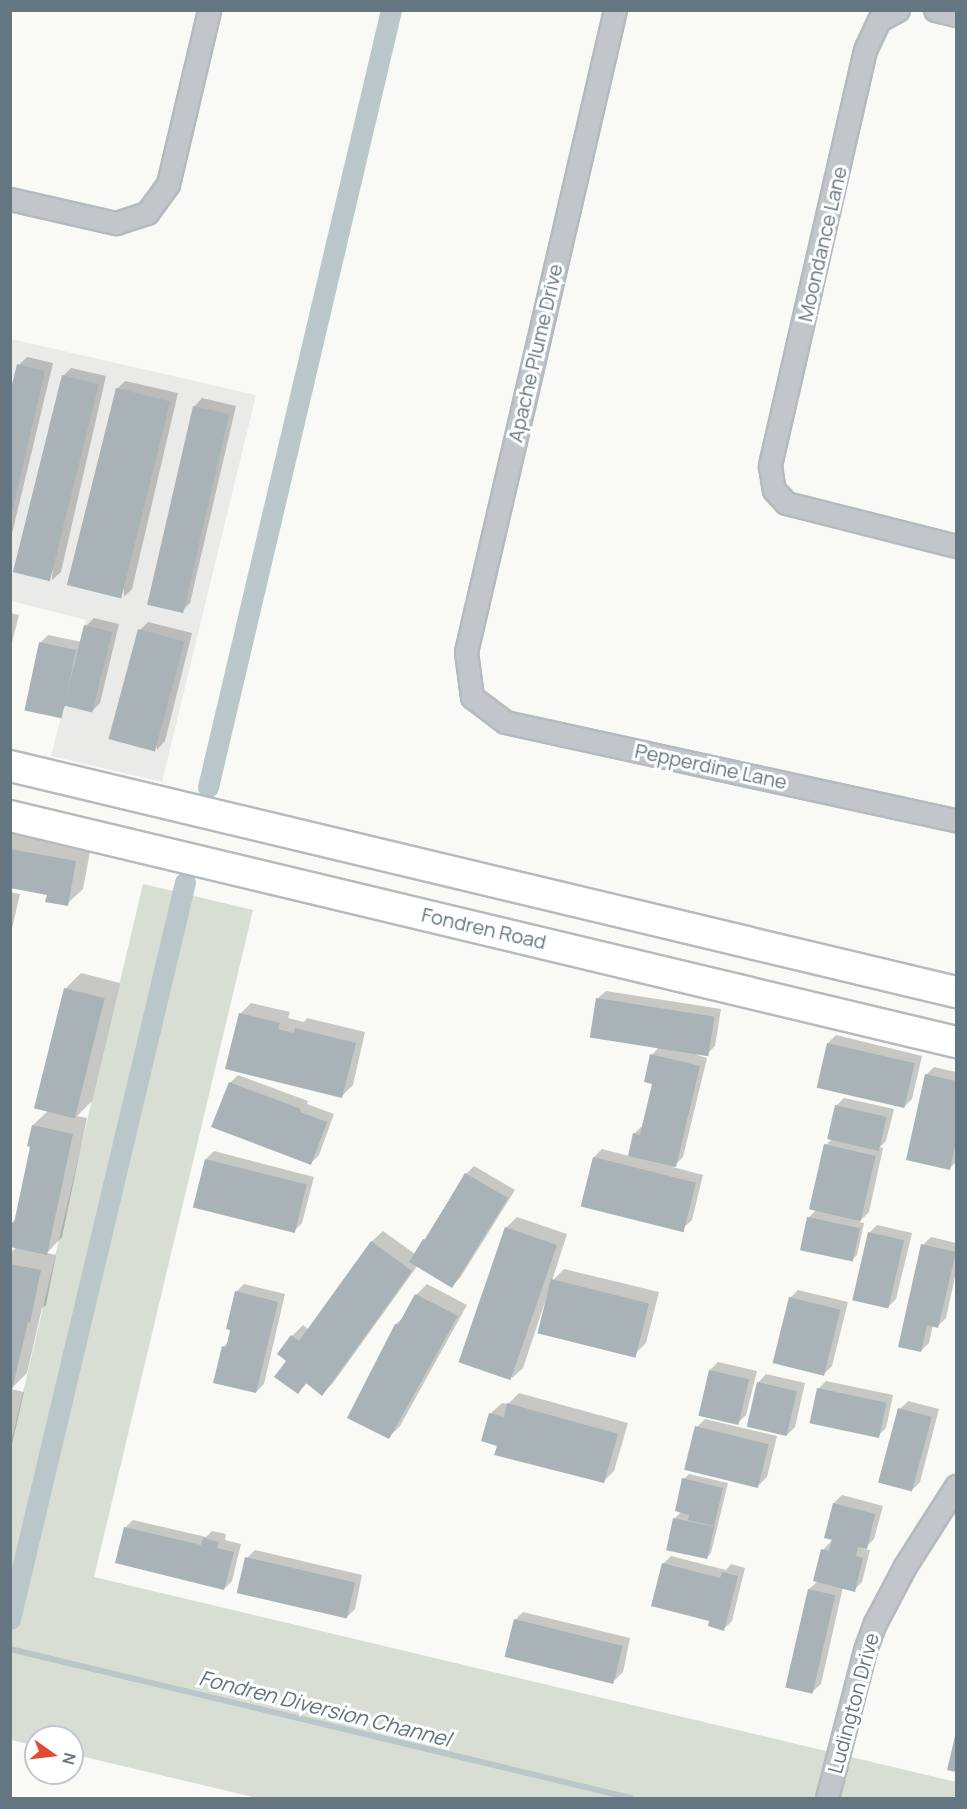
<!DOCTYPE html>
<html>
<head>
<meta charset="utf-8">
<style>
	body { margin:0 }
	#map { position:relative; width:967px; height:1809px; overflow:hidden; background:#f9f9f6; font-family:Manrope,sans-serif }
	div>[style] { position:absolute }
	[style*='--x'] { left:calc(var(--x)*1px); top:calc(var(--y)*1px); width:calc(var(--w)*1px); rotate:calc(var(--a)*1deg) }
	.built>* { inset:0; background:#eaeae9 }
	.green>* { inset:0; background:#d9ded5 }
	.shadow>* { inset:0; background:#0003 }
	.stream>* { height:6px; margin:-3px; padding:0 3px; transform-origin:3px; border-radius:3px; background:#b9c7ca }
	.canal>* { height:21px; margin:-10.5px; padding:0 10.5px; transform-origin:10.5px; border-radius:10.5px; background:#b9c7ca }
	.building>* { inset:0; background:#a9b2b7; transform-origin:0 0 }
	.roads { filter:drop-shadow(2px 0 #b4babe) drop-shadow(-2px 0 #b4babe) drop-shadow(0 2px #b4babe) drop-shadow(0 -2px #b4babe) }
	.minor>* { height:21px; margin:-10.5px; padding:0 10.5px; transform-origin:10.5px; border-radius:10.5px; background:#c2c6ca }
	.secondary>* { height:30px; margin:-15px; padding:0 15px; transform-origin:15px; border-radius:15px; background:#fff }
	span { translate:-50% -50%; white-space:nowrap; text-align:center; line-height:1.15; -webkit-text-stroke:6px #fff; paint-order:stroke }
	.street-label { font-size:20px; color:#647681 }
	.water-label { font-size:21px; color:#5f767b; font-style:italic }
	.frame { position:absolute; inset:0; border:12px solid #647681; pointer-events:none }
	.north { position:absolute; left:24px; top:1725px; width:60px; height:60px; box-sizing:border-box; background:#fff; border:2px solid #c1c8cd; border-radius:50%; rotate:104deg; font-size:16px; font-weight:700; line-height:24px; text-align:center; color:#647681 }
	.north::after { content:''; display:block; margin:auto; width:21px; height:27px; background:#e14a2e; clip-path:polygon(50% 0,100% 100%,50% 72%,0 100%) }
</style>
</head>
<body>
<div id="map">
	<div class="built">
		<div style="clip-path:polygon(11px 339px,256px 395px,162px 782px,51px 756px,86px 620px,11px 601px)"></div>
	</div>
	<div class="green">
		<div style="clip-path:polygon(143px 884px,253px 910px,94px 1577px,956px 1782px,956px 1798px,257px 1798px,72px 1754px,72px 1737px,36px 1737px,36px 1746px,11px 1740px,11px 1443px)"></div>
	</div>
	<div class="shadow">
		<div style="clip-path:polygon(27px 357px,53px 363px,10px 542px,10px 400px,19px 365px)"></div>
		<div style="clip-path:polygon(71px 368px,106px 376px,61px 572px,52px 580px,63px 376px)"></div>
		<div style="clip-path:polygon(125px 381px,178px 393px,132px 589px,124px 597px,117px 389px)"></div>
		<div style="clip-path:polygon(202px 398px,236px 406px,190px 603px,182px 611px,194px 407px)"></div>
		<div style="clip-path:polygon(10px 613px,19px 615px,10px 650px)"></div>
		<div style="clip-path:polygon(94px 618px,119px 624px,100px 703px,92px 711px,66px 705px,57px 716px,40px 643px,48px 635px,82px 642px,86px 626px)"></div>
		<div style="clip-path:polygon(148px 622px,192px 633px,165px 741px,157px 750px,140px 630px)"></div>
		<div style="clip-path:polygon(10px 831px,91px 846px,83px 889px,67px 904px,49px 894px,10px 887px)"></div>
		<div style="clip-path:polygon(10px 892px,20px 894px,10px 937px)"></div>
		<div style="clip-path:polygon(81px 973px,120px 983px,92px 1101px,77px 1116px,87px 1118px,62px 1237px,47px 1253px,56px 1255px,46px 1305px,42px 1308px,27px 1373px,11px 1389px,24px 1392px,10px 1453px,10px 1253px,17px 1247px,12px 1223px,16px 1218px,32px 1145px,33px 1125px,49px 1110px,65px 989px)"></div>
		<div style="clip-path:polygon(606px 991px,721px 1009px,715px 1046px,707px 1054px,697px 1053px,697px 1055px,707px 1058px,683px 1157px,673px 1167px,703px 1175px,692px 1220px,683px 1228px,594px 1157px,602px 1149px,629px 1156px,634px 1134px,642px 1126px,654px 1083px,652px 1055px,659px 1047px,597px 999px)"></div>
		<div style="clip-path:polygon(251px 1003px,290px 1012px,288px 1018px,304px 1022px,307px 1018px,365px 1032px,353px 1085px,342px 1096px,240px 1014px)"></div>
		<div style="clip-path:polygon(836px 1035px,922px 1056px,912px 1099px,904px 1107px,828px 1043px)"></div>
		<div style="clip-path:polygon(934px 1067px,956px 1072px,956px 1162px,949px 1169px,926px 1075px)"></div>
		<div style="clip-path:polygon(238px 1075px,308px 1101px,307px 1104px,334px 1114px,319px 1155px,311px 1163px,230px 1083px)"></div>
		<div style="clip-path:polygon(844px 1098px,894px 1109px,886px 1141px,880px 1147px,883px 1148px,869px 1212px,859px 1222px,864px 1223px,857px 1255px,852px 1260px,802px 1249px,809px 1217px,816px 1210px,826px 1145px,833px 1138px,836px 1106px)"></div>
		<div style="clip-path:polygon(214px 1151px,314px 1177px,302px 1223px,294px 1231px,206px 1159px)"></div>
		<div style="clip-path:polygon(474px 1166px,515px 1190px,460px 1278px,452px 1286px,418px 1265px,333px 1383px,322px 1394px,307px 1383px,298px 1392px,288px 1361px,292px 1336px,303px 1325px,309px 1330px,372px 1241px,383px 1231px,415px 1254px,466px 1174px)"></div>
		<div style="clip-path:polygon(517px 1217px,567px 1234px,552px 1281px,564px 1269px,659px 1292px,646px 1343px,635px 1354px,546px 1299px,523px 1368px,512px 1378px,506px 1228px)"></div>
		<div style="clip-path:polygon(877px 1225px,912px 1233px,896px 1299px,888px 1307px,869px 1233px)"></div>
		<div style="clip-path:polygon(931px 1237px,956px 1243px,956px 1272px,946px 1318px,938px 1326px,933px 1325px,929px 1343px,921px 1351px,923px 1245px)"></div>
		<div style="clip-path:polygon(244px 1284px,285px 1294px,264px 1384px,256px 1392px,223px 1347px,229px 1341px,236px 1292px)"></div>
		<div style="clip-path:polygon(427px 1284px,467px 1305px,400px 1426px,389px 1437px,349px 1417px,396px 1324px,405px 1316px,416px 1295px)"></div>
		<div style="clip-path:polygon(798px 1290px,848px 1302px,832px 1366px,824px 1374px,790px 1298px)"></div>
		<div style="clip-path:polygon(718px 1362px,757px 1371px,746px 1415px,738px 1423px,710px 1370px)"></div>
		<div style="clip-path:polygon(766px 1374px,805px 1383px,795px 1427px,787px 1435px,758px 1383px)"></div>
		<div style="clip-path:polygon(826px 1381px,893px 1395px,886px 1428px,878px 1436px,818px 1389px)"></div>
		<div style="clip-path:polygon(519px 1393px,628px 1423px,614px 1471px,603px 1482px,496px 1454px,499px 1445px,483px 1440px,491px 1413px,502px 1403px,508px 1404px)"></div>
		<div style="clip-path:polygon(908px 1401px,939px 1409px,920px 1482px,912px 1490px,900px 1409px)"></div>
		<div style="clip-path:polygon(705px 1419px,777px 1436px,767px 1477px,759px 1485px,697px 1427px)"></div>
		<div style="clip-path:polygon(689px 1474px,728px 1483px,711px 1553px,706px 1558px,674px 1519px,682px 1511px,684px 1479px)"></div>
		<div style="clip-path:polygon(842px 1495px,883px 1506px,874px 1539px,864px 1549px,870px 1550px,862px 1582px,854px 1590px,843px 1587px,821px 1684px,812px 1692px,809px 1589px,818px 1581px,823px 1550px,833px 1539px,834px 1503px)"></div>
		<div style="clip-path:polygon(133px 1520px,206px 1537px,212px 1531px,226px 1534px,225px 1540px,241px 1544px,232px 1581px,224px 1589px,125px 1528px)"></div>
		<div style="clip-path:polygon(255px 1550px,362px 1575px,355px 1609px,347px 1617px,247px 1558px)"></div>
		<div style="clip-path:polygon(671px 1556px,726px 1570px,731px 1564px,745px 1568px,732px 1621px,724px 1629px,663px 1564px)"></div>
		<div style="clip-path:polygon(523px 1612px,630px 1638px,623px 1672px,615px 1680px,515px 1620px)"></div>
	</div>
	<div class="stream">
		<div style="--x:10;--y:1649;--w:639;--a:13.49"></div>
	</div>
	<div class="canal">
		<div style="--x:208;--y:787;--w:798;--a:-76.75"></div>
		<div style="--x:10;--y:1619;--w:757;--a:-76.64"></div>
	</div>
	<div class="building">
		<div style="clip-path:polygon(17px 364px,45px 371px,11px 516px,10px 393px)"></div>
		<div style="left:62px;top:375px;width:38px;height:203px;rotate:14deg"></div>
		<div style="left:116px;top:388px;width:56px;height:203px;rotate:14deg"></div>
		<div style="left:193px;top:406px;width:37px;height:204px;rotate:13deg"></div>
		<div style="left:84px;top:625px;width:29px;height:83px;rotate:14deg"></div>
		<div style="left:138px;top:629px;width:48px;height:114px;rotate:15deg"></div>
		<div style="left:39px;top:642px;width:38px;height:70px;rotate:12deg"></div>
		<div style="clip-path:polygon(10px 849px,76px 861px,68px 906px,45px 902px,47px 895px,10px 888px)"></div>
		<div style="left:64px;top:988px;width:42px;height:124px;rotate:14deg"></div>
		<div style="left:596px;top:998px;width:120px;height:40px;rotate:9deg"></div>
		<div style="clip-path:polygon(239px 1013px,280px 1023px,278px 1029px,294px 1033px,295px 1028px,356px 1043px,342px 1098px,225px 1069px)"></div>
		<div style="left:827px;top:1043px;width:90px;height:46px;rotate:13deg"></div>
		<div style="clip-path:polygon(650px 1054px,700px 1066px,676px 1167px,628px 1156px,633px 1133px,640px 1135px,652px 1084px,644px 1082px)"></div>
		<div style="clip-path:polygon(925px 1074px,956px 1081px,956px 1141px,950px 1170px,906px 1160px)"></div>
		<div style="clip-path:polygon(229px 1082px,301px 1109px,300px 1112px,327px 1122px,311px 1165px,211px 1127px)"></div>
		<div style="left:835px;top:1105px;width:53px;height:35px;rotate:13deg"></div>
		<div style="clip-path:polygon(32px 1125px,73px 1134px,47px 1255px,10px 1247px,10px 1222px,14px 1223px,30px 1147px,27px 1146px)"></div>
		<div style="left:824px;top:1144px;width:53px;height:67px;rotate:13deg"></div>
		<div style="left:593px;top:1157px;width:106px;height:51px;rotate:14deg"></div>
		<div style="left:205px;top:1159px;width:105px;height:50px;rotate:14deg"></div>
		<div style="clip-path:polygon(465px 1173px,508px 1198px,452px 1288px,409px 1262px,423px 1239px,425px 1240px)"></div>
		<div style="left:807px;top:1217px;width:54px;height:34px;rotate:12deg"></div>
		<div style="left:505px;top:1227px;width:55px;height:143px;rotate:19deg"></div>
		<div style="left:868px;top:1232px;width:37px;height:70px;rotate:13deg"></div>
		<div style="clip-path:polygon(371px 1241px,412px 1271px,322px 1396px,306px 1383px,298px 1394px,274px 1377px,286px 1361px,277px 1354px,291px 1335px,299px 1341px)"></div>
		<div style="clip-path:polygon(921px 1244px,956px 1252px,938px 1328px,927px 1325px,921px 1352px,898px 1347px)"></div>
		<div style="clip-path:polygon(10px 1264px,41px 1270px,30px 1323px,28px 1322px,12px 1390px)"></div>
		<div style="left:551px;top:1279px;width:101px;height:56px;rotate:14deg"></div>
		<div style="clip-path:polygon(235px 1291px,278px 1302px,256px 1393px,213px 1383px,222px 1346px,226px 1348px,230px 1330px,226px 1329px)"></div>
		<div style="clip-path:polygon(415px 1294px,458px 1316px,389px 1439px,347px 1418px,395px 1324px,398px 1325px)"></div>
		<div style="left:789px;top:1297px;width:53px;height:68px;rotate:14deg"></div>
		<div style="left:709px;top:1370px;width:41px;height:47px;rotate:13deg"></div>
		<div style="left:757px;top:1382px;width:41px;height:46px;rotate:13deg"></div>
		<div style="left:817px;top:1388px;width:71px;height:36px;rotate:12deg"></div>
		<div style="clip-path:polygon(507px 1403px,618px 1434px,604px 1483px,494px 1455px,497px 1446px,481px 1441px,489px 1413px,504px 1417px)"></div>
		<div style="left:898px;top:1408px;width:35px;height:77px;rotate:15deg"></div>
		<div style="left:695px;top:1426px;width:76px;height:45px;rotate:14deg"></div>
		<div style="clip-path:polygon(682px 1478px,723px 1488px,714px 1526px,688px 1520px,689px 1515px,675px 1511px)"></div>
		<div style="clip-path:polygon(833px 1503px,875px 1514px,867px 1549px,858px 1547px,856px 1556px,863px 1558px,855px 1592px,813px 1581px,821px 1549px,829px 1551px,832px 1540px,824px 1538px)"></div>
		<div style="left:673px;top:1518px;width:42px;height:33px;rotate:12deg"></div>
		<div style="clip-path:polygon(124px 1527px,201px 1545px,203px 1538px,219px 1542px,217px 1548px,234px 1552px,224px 1590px,115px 1563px)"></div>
		<div style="left:245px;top:1557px;width:113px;height:37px;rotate:13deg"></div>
		<div style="clip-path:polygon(662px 1563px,720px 1578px,722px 1572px,738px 1576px,724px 1631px,708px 1626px,709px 1621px,651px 1606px)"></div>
		<div style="left:808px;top:1589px;width:28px;height:101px;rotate:13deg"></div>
		<div style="left:514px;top:1619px;width:112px;height:39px;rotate:14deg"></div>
		<div style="clip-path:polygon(956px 1732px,956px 1772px,947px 1770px)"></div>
	</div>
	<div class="roads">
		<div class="minor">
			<div style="--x:615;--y:10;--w:659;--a:103.07"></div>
			<div style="--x:466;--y:652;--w:45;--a:82.4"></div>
			<div style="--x:472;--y:697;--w:41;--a:37.1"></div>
			<div style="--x:505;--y:722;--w:462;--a:12.3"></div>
			<div style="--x:898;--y:10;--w:21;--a:152"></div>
			<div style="--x:879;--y:20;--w:33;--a:115"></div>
			<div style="--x:865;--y:50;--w:427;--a:102.9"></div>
			<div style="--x:770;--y:466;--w:24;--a:81"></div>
			<div style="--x:774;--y:490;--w:18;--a:47"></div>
			<div style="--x:786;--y:503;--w:175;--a:14.2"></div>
			<div style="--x:935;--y:10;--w:22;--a:13"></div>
			<div style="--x:10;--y:199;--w:109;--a:12.8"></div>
			<div style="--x:116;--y:223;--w:33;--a:-18"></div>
			<div style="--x:147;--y:213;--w:36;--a:-54"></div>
			<div style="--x:168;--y:184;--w:179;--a:-76.7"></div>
			<div style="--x:827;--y:1798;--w:153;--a:-75.6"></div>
			<div style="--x:865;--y:1650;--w:29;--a:-70"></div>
			<div style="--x:875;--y:1623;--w:64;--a:-62.2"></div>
			<div style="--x:905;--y:1566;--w:95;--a:-57.5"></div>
		</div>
		<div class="secondary">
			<div style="--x:10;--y:766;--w:973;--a:13.44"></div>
			<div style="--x:10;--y:816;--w:973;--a:13.44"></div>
		</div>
	</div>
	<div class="street-label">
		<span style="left:822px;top:244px;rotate:-77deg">Moondance Lane</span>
		<span style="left:535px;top:353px;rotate:-77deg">Apache Plume Drive</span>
		<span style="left:711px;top:766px;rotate:12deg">Pepperdine Lane</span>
		<span style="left:484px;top:928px;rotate:13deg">Fondren Road</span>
		<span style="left:853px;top:1703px;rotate:-75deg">Ludington Drive</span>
	</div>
	<div class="water-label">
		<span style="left:325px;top:1708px;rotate:14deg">Fondren Diversion Channel</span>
	</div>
	<div class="frame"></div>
	<div class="north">N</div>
</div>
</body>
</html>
